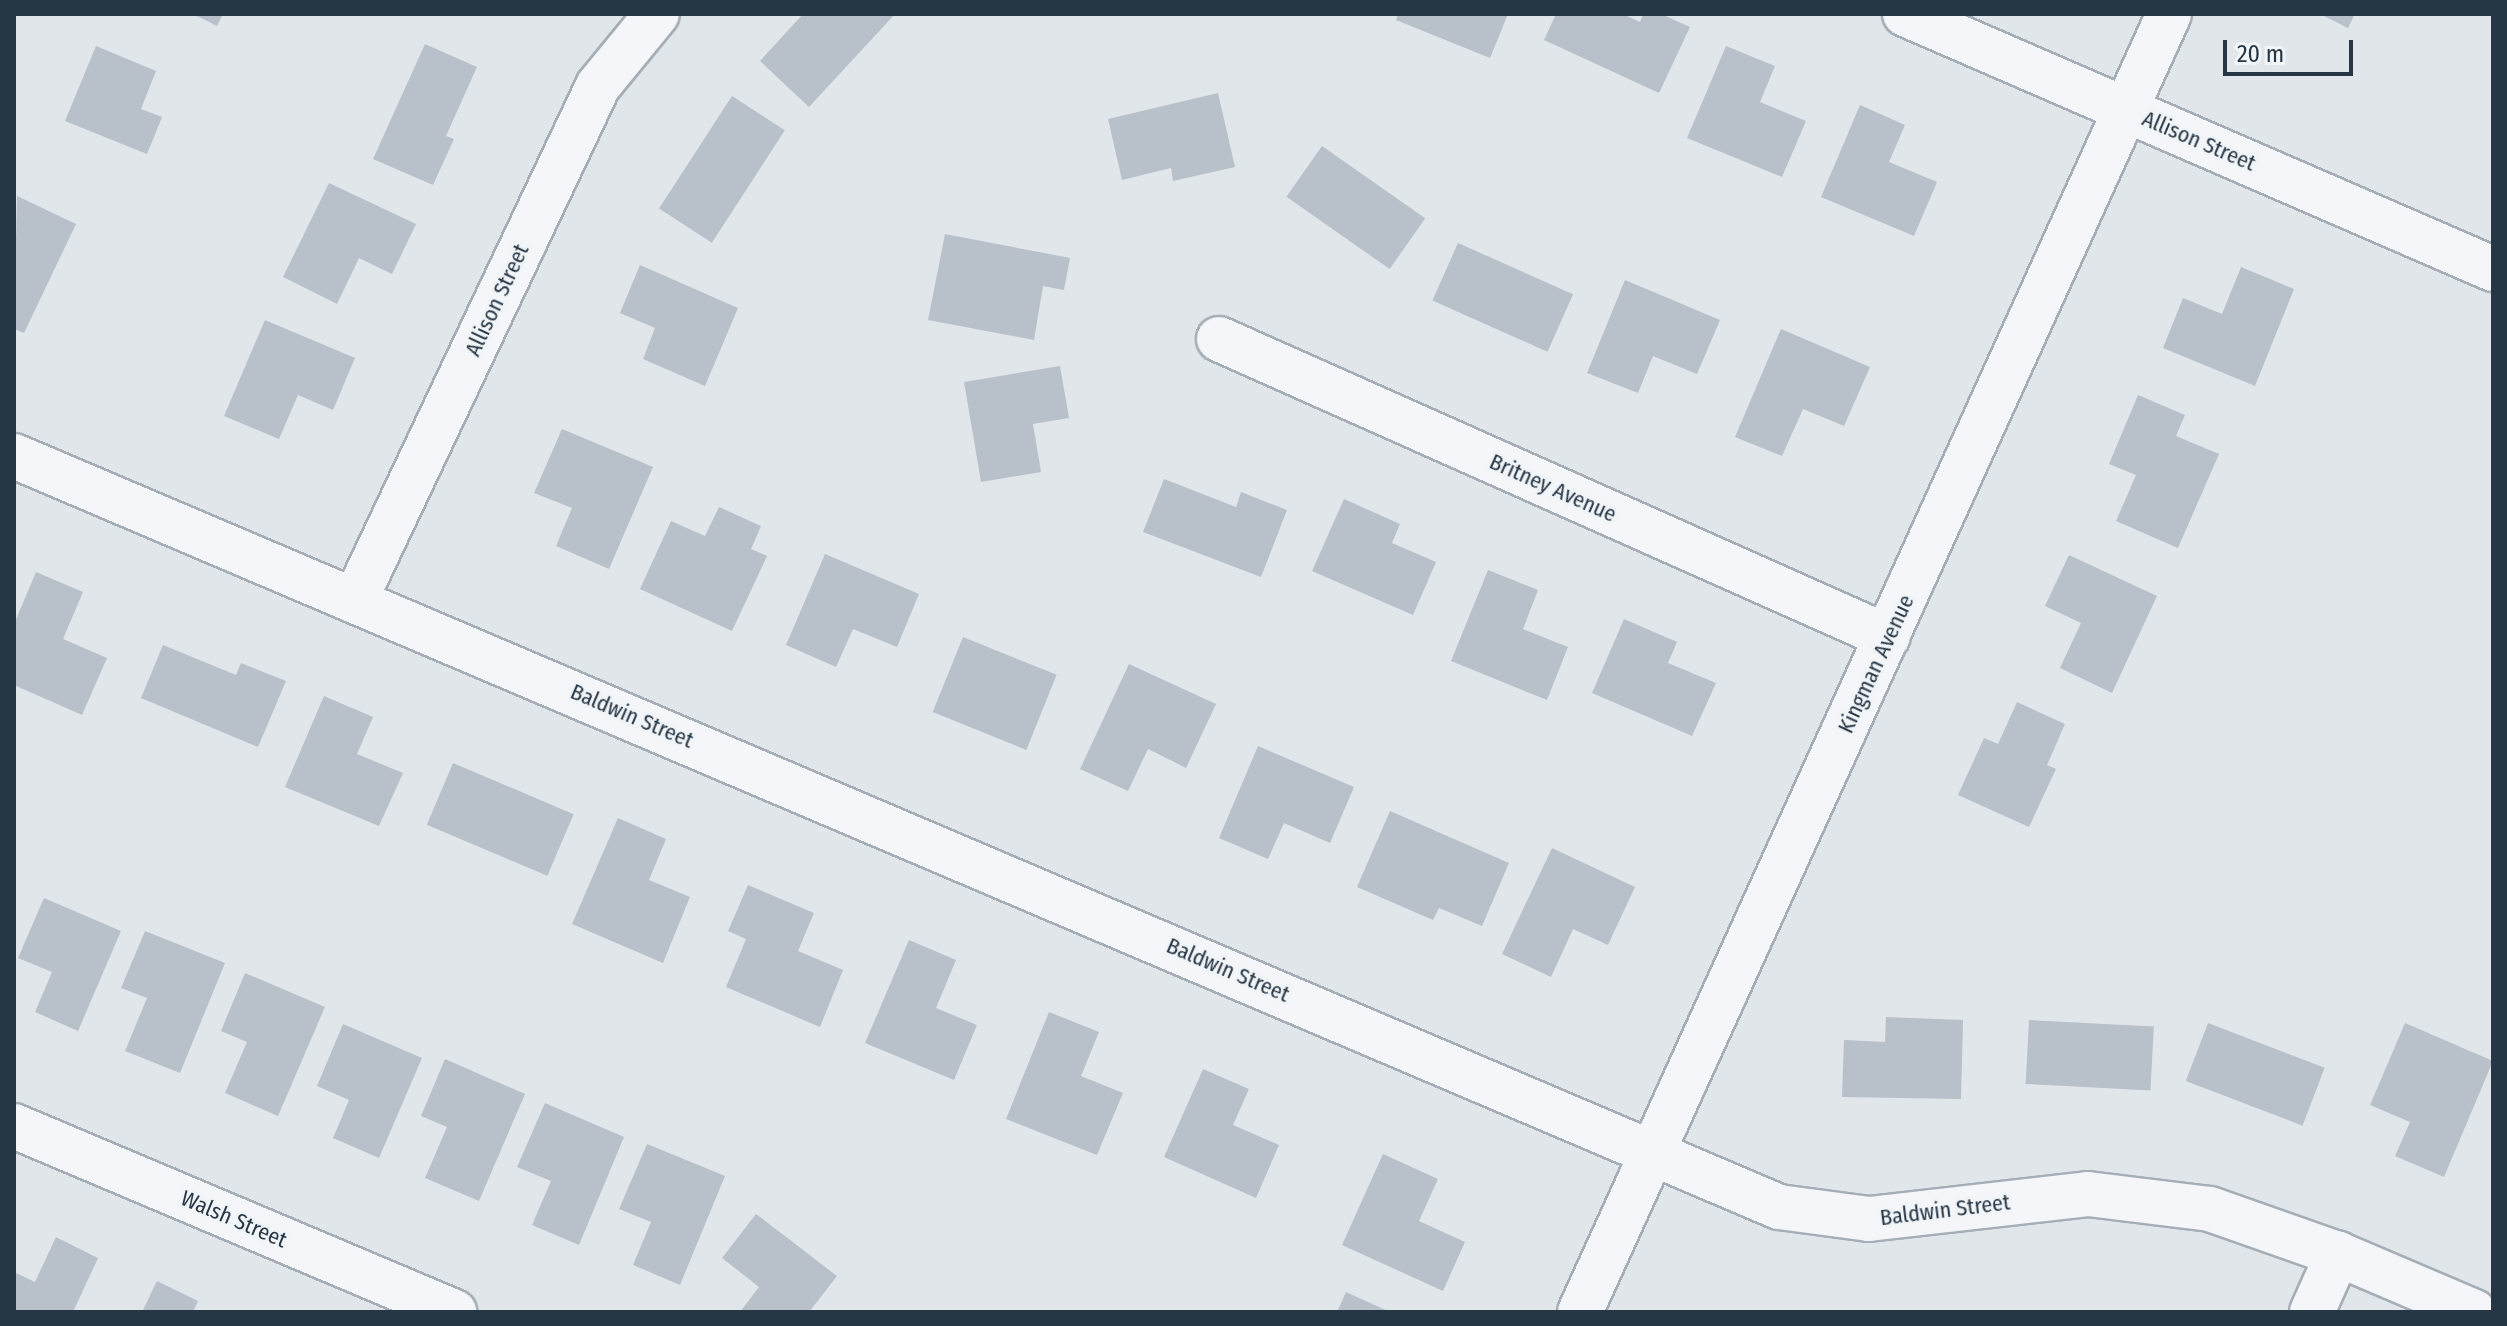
<!DOCTYPE html>
<html>
<head>
<meta charset="utf-8">
<style>
	body { margin:0 }
	#map { position:relative; width:2507px; height:1326px; overflow:hidden; background:#e1e6eb; font-family:"Fira Sans Condensed",sans-serif }
	div>[style] { position:absolute }
	[style*='--x'] { left:calc(var(--x)*1px); top:calc(var(--y)*1px); width:calc(var(--w)*1px); rotate:calc(var(--a)*1deg) }
	.building>* { inset:0; background:#b8c0c9; transform-origin:0 0 }
	.roads { filter:drop-shadow(2px 0 #a5aeb6) drop-shadow(-2px 0 #a5aeb6) drop-shadow(0 2px #a5aeb6) drop-shadow(0 -2px #a5aeb6) }
	.minor>* { height:44px; margin:-22px; padding:0 22px; transform-origin:22px; border-radius:22px; background:#f4f6f9 }
	span { translate:-50% -50%; white-space:nowrap; text-align:center; line-height:1.15; -webkit-text-stroke:6px #f1f5f8; paint-order:stroke }
	.street-label { font-size:22px; color:#273645 }
	.frame { position:absolute; inset:0; border:16px solid #273645; pointer-events:none }
	.scale { position:absolute; left:2223px; top:40px; width:130px; height:36px; box-sizing:border-box; border:4px solid #273645; border-top:0; padding-left:10px; font-size:24px; line-height:28px; white-space:nowrap; color:#273645; -webkit-text-stroke:6px #f1f5f8; paint-order:stroke }
</style>
</head>
<body>
<div id="map">
	<div class="building">
		<div style="clip-path:polygon(193px 14px,223px 14px,217px 26px)"></div>
		<div style="clip-path:polygon(803px 14px,895px 14px,809px 107px,760px 61px)"></div>
		<div style="clip-path:polygon(1398px 14px,1508px 14px,1490px 58px,1396px 20px)"></div>
		<div style="clip-path:polygon(1556px 14px,1623px 14px,1640px 22px,1643px 14px,1661px 14px,1690px 27px,1659px 93px,1544px 40px)"></div>
		<div style="clip-path:polygon(2320px 14px,2355px 14px,2348px 28px)"></div>
		<div style="clip-path:polygon(425px 44px,477px 67px,446px 136px,454px 139px,433px 185px,373px 159px)"></div>
		<div style="clip-path:polygon(96px 46px,156px 71px,141px 109px,162px 117px,147px 154px,65px 121px)"></div>
		<div style="clip-path:polygon(1726px 46px,1775px 66px,1760px 102px,1806px 121px,1782px 177px,1687px 138px)"></div>
		<div style="clip-path:polygon(1218px 93px,1235px 167px,1173px 181px,1171px 168px,1122px 180px,1108px 119px)"></div>
		<div style="left:732px;top:96px;width:63px;height:134px;rotate:33deg"></div>
		<div style="clip-path:polygon(1860px 105px,1905px 125px,1889px 162px,1937px 182px,1914px 236px,1821px 197px)"></div>
		<div style="left:1322px;top:146px;width:126px;height:62px;rotate:35deg"></div>
		<div style="clip-path:polygon(329px 183px,416px 224px,392px 274px,359px 258px,337px 304px,283px 277px)"></div>
		<div style="clip-path:polygon(17px 196px,76px 224px,24px 333px,14px 329px)"></div>
		<div style="clip-path:polygon(945px 234px,1070px 258px,1064px 290px,1043px 286px,1034px 340px,928px 320px)"></div>
		<div style="left:1458px;top:243px;width:126px;height:63px;rotate:24deg"></div>
		<div style="clip-path:polygon(640px 265px,738px 308px,705px 386px,643px 359px,655px 328px,620px 313px)"></div>
		<div style="clip-path:polygon(2241px 267px,2294px 289px,2255px 386px,2163px 348px,2183px 298px,2222px 314px)"></div>
		<div style="clip-path:polygon(1625px 280px,1720px 320px,1697px 374px,1653px 356px,1638px 393px,1587px 373px)"></div>
		<div style="clip-path:polygon(265px 320px,355px 358px,333px 410px,298px 395px,279px 439px,224px 416px)"></div>
		<div style="clip-path:polygon(1781px 329px,1870px 367px,1844px 426px,1803px 409px,1782px 456px,1735px 437px)"></div>
		<div style="clip-path:polygon(1060px 366px,1069px 418px,1033px 424px,1041px 472px,981px 482px,964px 382px)"></div>
		<div style="clip-path:polygon(2138px 395px,2185px 415px,2176px 436px,2219px 454px,2178px 548px,2116px 521px,2136px 475px,2109px 464px)"></div>
		<div style="clip-path:polygon(562px 429px,653px 467px,609px 569px,556px 546px,572px 508px,534px 493px)"></div>
		<div style="clip-path:polygon(1164px 479px,1236px 507px,1241px 492px,1287px 510px,1261px 577px,1143px 532px)"></div>
		<div style="clip-path:polygon(1344px 499px,1400px 524px,1392px 543px,1436px 562px,1413px 615px,1312px 571px)"></div>
		<div style="clip-path:polygon(719px 507px,761px 526px,751px 549px,767px 556px,732px 631px,640px 589px,671px 521px,705px 536px)"></div>
		<div style="clip-path:polygon(825px 554px,919px 594px,897px 647px,853px 629px,836px 667px,786px 645px)"></div>
		<div style="clip-path:polygon(2069px 555px,2157px 596px,2112px 693px,2060px 668px,2081px 623px,2045px 606px)"></div>
		<div style="clip-path:polygon(1488px 570px,1538px 590px,1523px 629px,1568px 647px,1547px 700px,1451px 661px)"></div>
		<div style="clip-path:polygon(36px 572px,83px 592px,63px 639px,107px 658px,82px 715px,14px 685px,14px 624px)"></div>
		<div style="clip-path:polygon(1624px 619px,1677px 642px,1668px 663px,1716px 683px,1692px 736px,1592px 693px)"></div>
		<div style="left:963px;top:637px;width:101px;height:81px;rotate:22deg"></div>
		<div style="clip-path:polygon(163px 645px,236px 675px,241px 663px,286px 681px,258px 747px,141px 698px)"></div>
		<div style="clip-path:polygon(1129px 664px,1216px 704px,1186px 768px,1148px 749px,1128px 791px,1080px 769px)"></div>
		<div style="clip-path:polygon(324px 696px,373px 717px,357px 754px,403px 773px,379px 826px,285px 787px)"></div>
		<div style="clip-path:polygon(2017px 702px,2065px 724px,2047px 765px,2056px 769px,2029px 827px,1958px 795px,1984px 738px,1998px 744px)"></div>
		<div style="clip-path:polygon(1258px 746px,1354px 787px,1330px 843px,1284px 823px,1268px 859px,1219px 838px)"></div>
		<div style="left:453px;top:763px;width:131px;height:67px;rotate:23deg"></div>
		<div style="clip-path:polygon(1390px 811px,1509px 863px,1482px 926px,1439px 908px,1433px 920px,1357px 887px)"></div>
		<div style="clip-path:polygon(618px 818px,666px 839px,649px 880px,690px 897px,663px 963px,572px 924px)"></div>
		<div style="clip-path:polygon(1552px 848px,1635px 887px,1608px 945px,1573px 929px,1551px 977px,1502px 954px)"></div>
		<div style="clip-path:polygon(748px 885px,814px 913px,798px 951px,843px 970px,820px 1027px,726px 987px,746px 939px,728px 931px)"></div>
		<div style="clip-path:polygon(44px 898px,121px 931px,78px 1031px,35px 1012px,52px 972px,18px 958px)"></div>
		<div style="clip-path:polygon(145px 931px,225px 963px,180px 1073px,125px 1051px,147px 998px,121px 988px)"></div>
		<div style="clip-path:polygon(909px 940px,956px 960px,936px 1008px,977px 1025px,954px 1080px,865px 1043px)"></div>
		<div style="clip-path:polygon(245px 973px,325px 1007px,278px 1116px,225px 1093px,247px 1042px,221px 1031px)"></div>
		<div style="clip-path:polygon(1049px 1012px,1099px 1032px,1081px 1076px,1123px 1093px,1097px 1155px,1006px 1119px)"></div>
		<div style="clip-path:polygon(1886px 1017px,1963px 1020px,1961px 1099px,1842px 1097px,1844px 1040px,1885px 1042px)"></div>
		<div style="left:2029px;top:1020px;width:125px;height:64px;rotate:3deg"></div>
		<div style="left:2208px;top:1023px;width:125px;height:62px;rotate:21deg"></div>
		<div style="clip-path:polygon(2405px 1023px,2493px 1061px,2444px 1177px,2395px 1156px,2410px 1122px,2370px 1105px)"></div>
		<div style="clip-path:polygon(343px 1024px,422px 1058px,379px 1158px,333px 1138px,349px 1100px,317px 1086px)"></div>
		<div style="clip-path:polygon(445px 1059px,525px 1094px,479px 1201px,425px 1178px,447px 1127px,421px 1116px)"></div>
		<div style="clip-path:polygon(1203px 1069px,1249px 1089px,1233px 1125px,1279px 1145px,1256px 1198px,1164px 1157px)"></div>
		<div style="clip-path:polygon(545px 1103px,624px 1137px,579px 1245px,532px 1225px,551px 1181px,517px 1167px)"></div>
		<div style="clip-path:polygon(647px 1144px,725px 1176px,680px 1285px,633px 1265px,651px 1222px,619px 1209px)"></div>
		<div style="clip-path:polygon(1383px 1154px,1438px 1179px,1419px 1221px,1465px 1242px,1443px 1291px,1342px 1245px)"></div>
		<div style="clip-path:polygon(756px 1214px,837px 1276px,809px 1312px,740px 1312px,759px 1287px,722px 1258px)"></div>
		<div style="clip-path:polygon(56px 1237px,98px 1258px,73px 1312px,14px 1312px,14px 1272px,35px 1282px)"></div>
		<div style="clip-path:polygon(157px 1281px,198px 1301px,193px 1312px,142px 1312px)"></div>
		<div style="clip-path:polygon(1346px 1292px,1390px 1312px,1337px 1312px)"></div>
	</div>
	<div class="roads">
		<div class="minor">
			<div style="--x:1905;--y:14;--w:641;--a:23.45"></div>
			<div style="--x:1219;--y:339;--w:732;--a:24.01"></div>
			<div style="--x:14;--y:456;--w:1918;--a:23.05"></div>
			<div style="--x:1779;--y:1207;--w:91;--a:7.6"></div>
			<div style="--x:1869;--y:1219;--w:220;--a:-6.5"></div>
			<div style="--x:2088;--y:1194;--w:123;--a:7"></div>
			<div style="--x:2210;--y:1209;--w:136;--a:19.4"></div>
			<div style="--x:2338;--y:1254;--w:148;--a:23.1"></div>
			<div style="--x:356;--y:598;--w:566;--a:-64.7"></div>
			<div style="--x:598;--y:86;--w:93;--a:-50.7"></div>
			<div style="--x:14;--y:1126;--w:478;--a:22.9"></div>
			<div style="--x:1580;--y:1312;--w:1425;--a:-65.59"></div>
			<div style="--x:2312;--y:1312;--w:64;--a:-65.9"></div>
		</div>
	</div>
	<div class="street-label">
		<span style="left:2199px;top:141px;rotate:23deg">Allison Street</span>
		<span style="left:497px;top:300px;rotate:-65deg">Allison Street</span>
		<span style="left:1553px;top:488px;rotate:24deg">Britney Avenue</span>
		<span style="left:1876px;top:664px;rotate:-65deg">Kingman Avenue</span>
		<span style="left:632px;top:716px;rotate:23deg">Baldwin Street</span>
		<span style="left:1228px;top:970px;rotate:23deg">Baldwin Street</span>
		<span style="left:1945px;top:1210px;rotate:-7deg">Baldwin Street</span>
		<span style="left:234px;top:1219px;rotate:23deg">Walsh Street</span>
	</div>
	<div class="frame"></div>
	<div class="scale">20 m</div>
</div>
</body>
</html>
